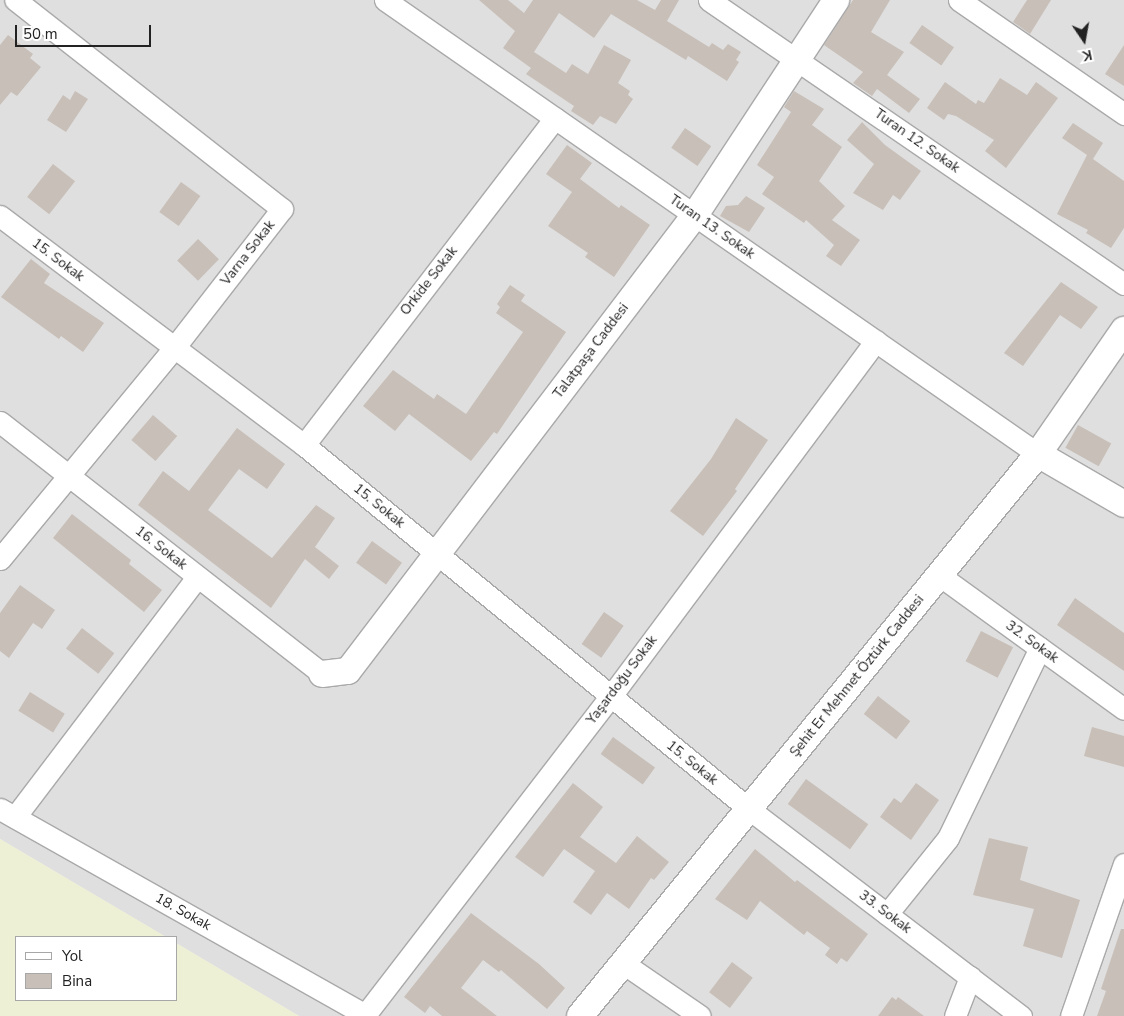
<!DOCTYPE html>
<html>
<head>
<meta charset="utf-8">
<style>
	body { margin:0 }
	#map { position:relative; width:1124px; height:1016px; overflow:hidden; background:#f2efe9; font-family:"Nunito Sans",sans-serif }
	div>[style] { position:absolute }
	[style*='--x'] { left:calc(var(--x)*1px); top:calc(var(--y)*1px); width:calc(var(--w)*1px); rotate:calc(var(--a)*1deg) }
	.residential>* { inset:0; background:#e0dfdf }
	.farmland>* { inset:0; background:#eef0d5 }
	.building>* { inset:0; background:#c7bfb8; transform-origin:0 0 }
	.roads { filter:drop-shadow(1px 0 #a9a9a9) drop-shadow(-1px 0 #a9a9a9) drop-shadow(0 1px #a9a9a9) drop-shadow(0 -1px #a9a9a9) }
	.minor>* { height:21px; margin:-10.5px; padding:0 10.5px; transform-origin:10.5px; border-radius:10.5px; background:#fff }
	.tertiary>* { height:26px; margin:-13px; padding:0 13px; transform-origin:13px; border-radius:13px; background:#fff }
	span { translate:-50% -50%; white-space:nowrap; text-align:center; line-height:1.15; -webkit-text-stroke:4.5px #fff; paint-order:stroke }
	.street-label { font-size:14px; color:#222 }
	.legend { position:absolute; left:15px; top:936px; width:162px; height:65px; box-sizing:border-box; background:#fff; border:1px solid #a7a7a7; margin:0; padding:6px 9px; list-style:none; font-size:15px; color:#222 }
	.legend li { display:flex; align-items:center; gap:10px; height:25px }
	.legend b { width:25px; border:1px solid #a7a7a7 }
	.north { position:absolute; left:1059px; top:15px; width:50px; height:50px; -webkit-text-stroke:4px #fff; paint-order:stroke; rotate:168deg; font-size:14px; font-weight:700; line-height:20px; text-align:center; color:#222 }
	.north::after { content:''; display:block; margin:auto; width:18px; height:22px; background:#222; clip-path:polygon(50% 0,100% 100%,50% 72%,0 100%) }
	.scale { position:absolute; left:15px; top:25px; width:136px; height:22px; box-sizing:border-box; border:2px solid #222; border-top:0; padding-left:6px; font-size:15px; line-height:18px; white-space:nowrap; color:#222; -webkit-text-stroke:4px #fff; paint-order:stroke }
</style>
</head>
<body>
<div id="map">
	<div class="residential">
		<div style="clip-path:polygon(0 0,1124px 0,1124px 1016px,299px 1016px,176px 943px,176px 937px,166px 937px,0 839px)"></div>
	</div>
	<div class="farmland">
		<div style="clip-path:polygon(0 839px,166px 937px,16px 937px,16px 1000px,176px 1000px,176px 943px,299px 1016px,0 1016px)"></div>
	</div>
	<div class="building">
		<div style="clip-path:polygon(479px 0,508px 0,524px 13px,533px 0,637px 0,655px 10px,661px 0,679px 0,667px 21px,709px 47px,712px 43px,723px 50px,728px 44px,741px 52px,736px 60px,739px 62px,727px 81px,688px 56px,686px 60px,611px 14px,594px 38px,559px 13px,534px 52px,566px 73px,572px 64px,588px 74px,604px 45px,631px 60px,618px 83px,630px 91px,628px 95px,633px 99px,616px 124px,600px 116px,593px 125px,571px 111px,574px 106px,526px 74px,531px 68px,503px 48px,515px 31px)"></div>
		<div style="clip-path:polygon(853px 0,890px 0,871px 32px,904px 52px,887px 75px,920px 99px,909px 113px,877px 89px,872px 96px,853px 83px,863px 72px,824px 45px)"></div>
		<div style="clip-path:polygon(1027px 0,1051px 0,1030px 34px,1013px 22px)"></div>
		<div style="left:922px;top:25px;width:39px;height:22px;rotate:35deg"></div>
		<div style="clip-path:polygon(8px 35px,33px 54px,30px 58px,41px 67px,17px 96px,11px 92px,0 105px,0 45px)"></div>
		<div style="clip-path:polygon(1124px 45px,1124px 86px,1105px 74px)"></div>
		<div style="clip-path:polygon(1000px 78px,1027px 95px,1036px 82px,1058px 98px,1006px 168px,985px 151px,994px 140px,956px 116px,948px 114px,944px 120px,927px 108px,945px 82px,976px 104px,978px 100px,984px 103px)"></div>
		<div style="clip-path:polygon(75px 91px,88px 99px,66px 132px,47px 120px,63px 95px,70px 100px)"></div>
		<div style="clip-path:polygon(794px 91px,824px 109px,812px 125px,842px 147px,819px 181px,845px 206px,832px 220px,860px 240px,841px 266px,826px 256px,834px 245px,806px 220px,804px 223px,762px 194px,774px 177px,757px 165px,791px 112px,784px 107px)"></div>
		<div style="clip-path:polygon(862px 122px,885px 145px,921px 171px,900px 200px,893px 195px,883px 210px,853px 193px,874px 164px,847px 140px)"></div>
		<div style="clip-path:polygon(1073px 123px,1103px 143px,1093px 159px,1124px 181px,1124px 228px,1111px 248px,1086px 233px,1088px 230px,1057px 214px,1087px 155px,1062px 138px)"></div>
		<div style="left:685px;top:128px;width:32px;height:24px;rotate:35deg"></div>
		<div style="clip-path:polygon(567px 145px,592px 163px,580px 179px,619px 208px,621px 205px,650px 225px,614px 277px,585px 257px,588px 253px,548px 226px,572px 192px,546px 174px)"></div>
		<div style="left:53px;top:164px;width:28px;height:42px;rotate:38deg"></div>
		<div style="left:181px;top:182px;width:24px;height:37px;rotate:36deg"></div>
		<div style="clip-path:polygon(746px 196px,765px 208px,749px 232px,720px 216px,726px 206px,738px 205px)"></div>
		<div style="left:198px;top:239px;width:29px;height:30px;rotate:44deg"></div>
		<div style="clip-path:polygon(31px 259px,50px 274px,44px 283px,104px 323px,83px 352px,61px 336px,59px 339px,1px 297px)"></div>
		<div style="clip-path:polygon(1061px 282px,1098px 307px,1081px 329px,1060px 315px,1023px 366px,1004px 353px)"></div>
		<div style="clip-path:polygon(510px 285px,525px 295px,521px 301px,566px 332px,497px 434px,494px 432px,471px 461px,409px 414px,395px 431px,363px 406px,393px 370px,434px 399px,437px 394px,466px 414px,523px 332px,496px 313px,500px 307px,497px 304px)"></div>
		<div style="left:153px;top:415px;width:32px;height:33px;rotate:41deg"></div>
		<div style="clip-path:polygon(736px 418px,768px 440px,735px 489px,737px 491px,703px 536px,670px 511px,711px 459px)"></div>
		<div style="left:1078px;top:425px;width:38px;height:26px;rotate:29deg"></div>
		<div style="clip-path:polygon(237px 428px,285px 464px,267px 489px,239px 469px,208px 510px,272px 558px,316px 505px,335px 518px,315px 547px,339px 566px,329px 579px,305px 559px,271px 608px,138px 505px,163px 471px,189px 491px)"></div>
		<div style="clip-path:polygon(72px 514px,131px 560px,129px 564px,162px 590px,144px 612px,53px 538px)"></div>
		<div style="left:372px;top:541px;width:37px;height:27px;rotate:36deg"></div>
		<div style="clip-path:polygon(20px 585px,55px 610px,42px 629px,33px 623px,9px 658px,0 651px,0 613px)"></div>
		<div style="clip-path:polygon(1075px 598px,1124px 633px,1124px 671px,1057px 625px)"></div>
		<div style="left:604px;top:612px;width:24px;height:39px;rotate:35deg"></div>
		<div style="left:82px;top:628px;width:41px;height:26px;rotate:38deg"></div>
		<div style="left:981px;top:631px;width:36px;height:34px;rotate:27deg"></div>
		<div style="left:30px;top:692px;width:41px;height:22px;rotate:32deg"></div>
		<div style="left:878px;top:696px;width:41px;height:23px;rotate:38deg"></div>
		<div style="clip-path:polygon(1092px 727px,1124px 736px,1124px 767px,1084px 756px)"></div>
		<div style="left:613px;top:737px;width:52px;height:21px;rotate:36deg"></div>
		<div style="left:806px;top:779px;width:77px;height:31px;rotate:36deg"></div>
		<div style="clip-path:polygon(573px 783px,603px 807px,580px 837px,616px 863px,637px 836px,669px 862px,654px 880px,651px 878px,629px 909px,607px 893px,591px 915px,573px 902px,595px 871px,564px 849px,543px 877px,515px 857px)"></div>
		<div style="clip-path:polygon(916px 783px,939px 800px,911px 840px,880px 817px,894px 798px,901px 803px)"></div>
		<div style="clip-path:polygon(989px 838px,1028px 847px,1020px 880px,1080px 900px,1062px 958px,1023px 946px,1034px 909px,973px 895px)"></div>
		<div style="clip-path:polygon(755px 849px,795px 882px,797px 880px,868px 934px,847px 962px,841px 958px,837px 964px,825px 955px,830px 948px,807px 931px,804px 935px,760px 901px,747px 920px,715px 899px)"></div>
		<div style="clip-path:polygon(471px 913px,539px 964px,565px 988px,547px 1009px,501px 970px,499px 972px,483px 960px,461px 988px,497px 1016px,442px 1016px,430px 1006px,425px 1013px,404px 997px)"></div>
		<div style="clip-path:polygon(1121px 929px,1124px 929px,1124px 1016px,1097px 1016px,1106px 991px,1101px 989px)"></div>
		<div style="left:732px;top:962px;width:26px;height:38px;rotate:37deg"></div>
		<div style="clip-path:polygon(892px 997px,896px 1000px,898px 997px,924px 1016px,878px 1016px)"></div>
	</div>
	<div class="roads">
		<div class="minor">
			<div style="--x:385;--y:0;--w:795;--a:34.81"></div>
			<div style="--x:709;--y:0;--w:503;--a:34.39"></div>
			<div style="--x:959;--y:0;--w:201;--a:34.6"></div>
			<div style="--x:0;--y:216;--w:381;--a:37"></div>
			<div style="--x:304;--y:445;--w:575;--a:39.28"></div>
			<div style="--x:749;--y:809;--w:342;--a:37.3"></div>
			<div style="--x:0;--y:422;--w:409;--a:38"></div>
			<div style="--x:304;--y:445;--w:412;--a:-52.5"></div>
			<div style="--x:0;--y:559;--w:273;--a:-50.5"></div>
			<div style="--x:174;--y:348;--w:176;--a:-52.2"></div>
			<div style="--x:282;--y:209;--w:339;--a:-141.9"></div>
			<div style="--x:939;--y:575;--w:228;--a:35.9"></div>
			<div style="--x:0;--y:809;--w:421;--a:29.4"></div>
			<div style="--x:15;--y:817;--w:301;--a:-52.8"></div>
			<div style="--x:887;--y:914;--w:97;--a:-51.2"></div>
			<div style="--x:948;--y:838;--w:211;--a:-64.2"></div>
			<div style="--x:623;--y:963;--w:93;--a:34.5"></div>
			<div style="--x:365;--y:1015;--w:403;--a:-52.4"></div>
			<div style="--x:611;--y:696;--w:443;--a:-53.3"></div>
			<div style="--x:955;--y:1016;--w:42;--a:-69"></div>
			<div style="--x:1071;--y:1016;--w:161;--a:-70.8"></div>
		</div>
		<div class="tertiary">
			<div style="--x:1038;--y:454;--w:99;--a:30.2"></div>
			<div style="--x:322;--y:674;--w:26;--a:-7"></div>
			<div style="--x:348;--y:671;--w:573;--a:-52.73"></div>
			<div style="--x:695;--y:215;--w:257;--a:-56.7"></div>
			<div style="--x:580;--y:1016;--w:725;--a:-50.82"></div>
			<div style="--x:1038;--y:454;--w:151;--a:-55.3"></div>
		</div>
	</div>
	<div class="street-label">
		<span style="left:917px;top:141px;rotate:35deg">Turan 12. Sokak</span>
		<span style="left:712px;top:227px;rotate:35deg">Turan 13. Sokak</span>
		<span style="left:248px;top:253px;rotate:-52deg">Varna Sokak</span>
		<span style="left:58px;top:260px;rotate:37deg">15. Sokak</span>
		<span style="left:429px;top:281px;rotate:-52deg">Orkide Sokak</span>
		<span style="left:591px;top:351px;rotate:-53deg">Talatpaşa Caddesi</span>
		<span style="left:379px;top:506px;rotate:39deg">15. Sokak</span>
		<span style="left:161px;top:548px;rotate:38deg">16. Sokak</span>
		<span style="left:1032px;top:642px;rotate:36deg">32. Sokak</span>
		<span style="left:857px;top:676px;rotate:-51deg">Şehit Er Mehmet Öztürk Caddesi</span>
		<span style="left:622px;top:680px;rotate:-53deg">Yaşardoğu Sokak</span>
		<span style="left:692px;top:763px;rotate:39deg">15. Sokak</span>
		<span style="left:183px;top:912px;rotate:29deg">18. Sokak</span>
		<span style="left:885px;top:912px;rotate:37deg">33. Sokak</span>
	</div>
	<ul class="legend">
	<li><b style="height:6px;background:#fff"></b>Yol</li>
	<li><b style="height:14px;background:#c7bfb8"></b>Bina</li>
	</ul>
	<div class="north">K</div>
	<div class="scale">50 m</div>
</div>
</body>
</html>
